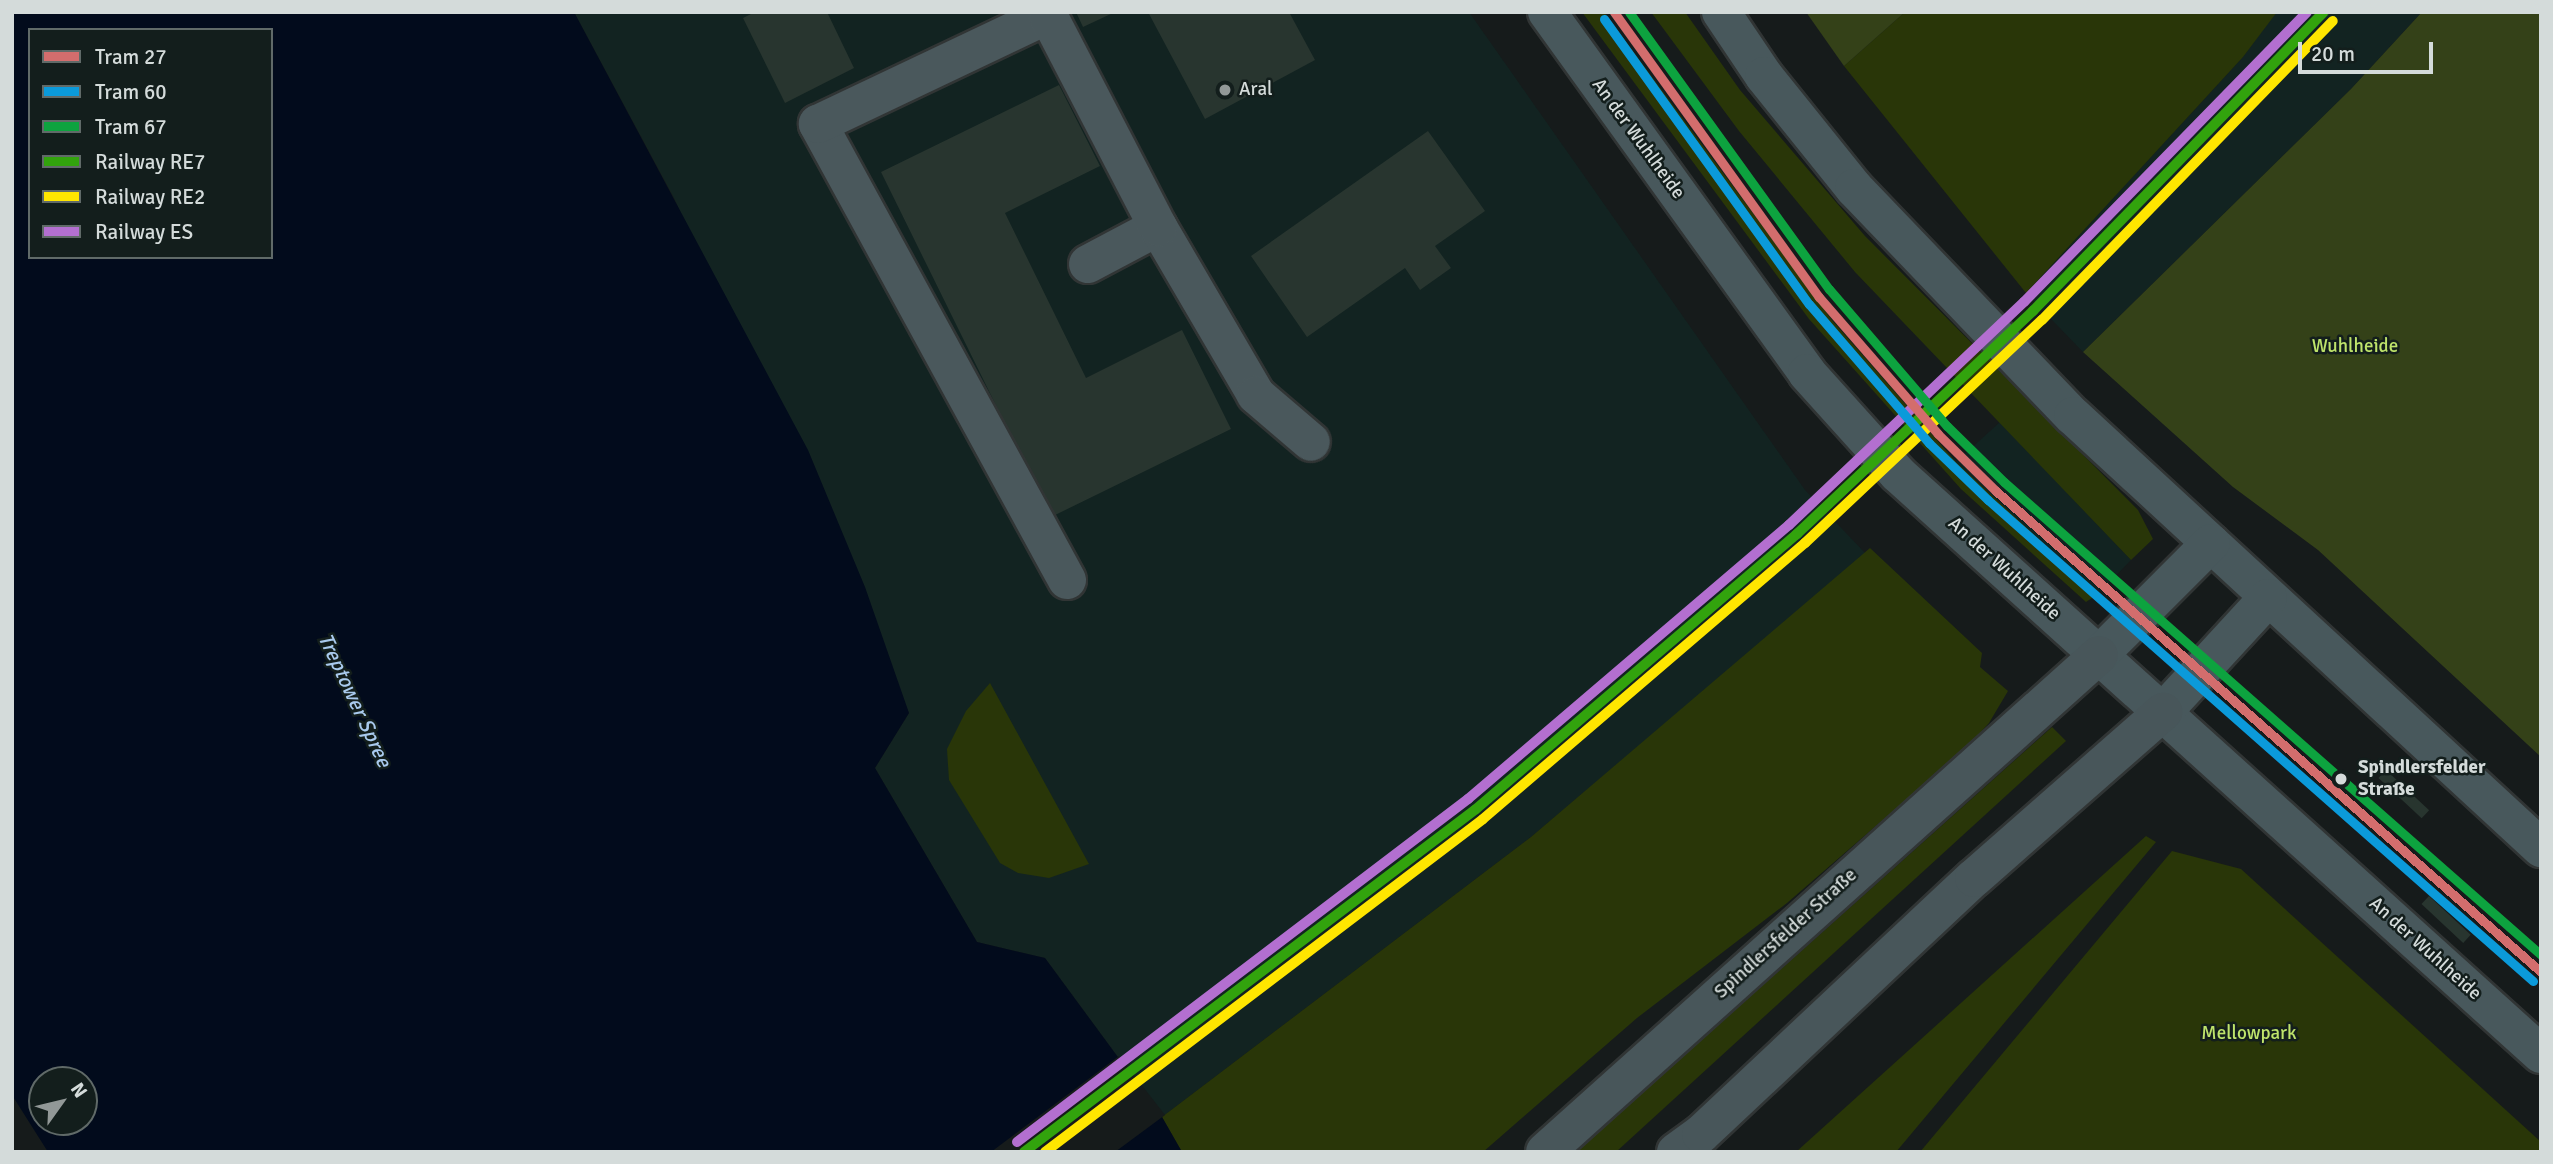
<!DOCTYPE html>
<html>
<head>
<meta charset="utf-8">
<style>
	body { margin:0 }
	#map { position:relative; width:2553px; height:1164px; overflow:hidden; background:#161b1b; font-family:Signika,sans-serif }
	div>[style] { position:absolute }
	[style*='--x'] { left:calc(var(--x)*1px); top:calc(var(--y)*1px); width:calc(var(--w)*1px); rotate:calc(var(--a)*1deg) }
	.built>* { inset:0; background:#122321 }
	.green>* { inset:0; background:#293608 }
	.forest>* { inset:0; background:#344118 }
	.water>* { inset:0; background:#020b1c }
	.pier>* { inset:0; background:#161b1b }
	.building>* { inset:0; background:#28352f; transform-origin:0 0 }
	.roads { filter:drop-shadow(2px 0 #313535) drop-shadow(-2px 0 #313535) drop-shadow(0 2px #313535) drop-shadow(0 -2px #313535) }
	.minor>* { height:38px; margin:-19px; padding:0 19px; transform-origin:19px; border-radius:19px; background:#4a585c }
	.major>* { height:38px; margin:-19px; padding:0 19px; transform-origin:19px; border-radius:19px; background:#48585c }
	.highway>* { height:38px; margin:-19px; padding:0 19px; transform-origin:19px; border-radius:19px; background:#48565a }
	.rail-1>* { height:10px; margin:-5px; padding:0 5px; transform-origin:5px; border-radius:5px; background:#32a30d }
	.rail-2>* { height:10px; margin:-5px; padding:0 5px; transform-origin:5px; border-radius:5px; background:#ffe600 }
	.rail-3>* { height:10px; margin:-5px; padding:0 5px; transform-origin:5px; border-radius:5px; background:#b36fd0 }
	.tram-1>* { height:9px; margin:-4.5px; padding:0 4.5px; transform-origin:4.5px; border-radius:4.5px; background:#d36d6d }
	.tram-2>* { height:9px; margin:-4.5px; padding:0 4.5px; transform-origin:4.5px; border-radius:4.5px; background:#0b9ada }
	.tram-3>* { height:9px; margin:-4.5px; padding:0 4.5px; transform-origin:4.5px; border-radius:4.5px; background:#0da33f }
	.dots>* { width:19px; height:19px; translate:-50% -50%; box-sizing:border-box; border:4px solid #131e1c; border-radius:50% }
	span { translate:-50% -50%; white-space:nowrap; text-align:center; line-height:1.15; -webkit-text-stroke:5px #131e1c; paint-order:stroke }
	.poi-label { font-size:19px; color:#d4dbda }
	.left { translate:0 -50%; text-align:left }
	.street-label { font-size:19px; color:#d4dbda }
	.park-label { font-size:19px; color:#bee36b }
	.stop-label { font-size:19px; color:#d4dbda; font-weight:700 }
	.water-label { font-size:21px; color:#a9caed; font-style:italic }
	.frame { position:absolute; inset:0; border:14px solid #d4dbda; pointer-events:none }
	.legend { position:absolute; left:28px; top:28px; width:245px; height:231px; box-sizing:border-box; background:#131e1c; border:2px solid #606a68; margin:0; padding:9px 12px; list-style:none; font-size:21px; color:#d4dbda }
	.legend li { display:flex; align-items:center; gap:14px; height:35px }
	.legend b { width:35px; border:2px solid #606a68 }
	.north { position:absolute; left:28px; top:1066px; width:70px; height:70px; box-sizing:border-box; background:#131e1c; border:2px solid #606a68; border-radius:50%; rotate:56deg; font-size:19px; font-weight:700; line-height:28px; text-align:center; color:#d4dbda }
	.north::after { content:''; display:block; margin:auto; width:24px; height:32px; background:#929897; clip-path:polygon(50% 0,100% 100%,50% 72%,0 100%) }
	.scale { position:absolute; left:2298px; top:42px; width:135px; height:32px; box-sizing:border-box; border:4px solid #d4dbda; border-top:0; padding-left:9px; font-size:21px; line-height:24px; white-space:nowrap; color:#d4dbda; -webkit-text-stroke:5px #131e1c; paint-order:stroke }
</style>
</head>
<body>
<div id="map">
	<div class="built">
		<div style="clip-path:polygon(574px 12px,1469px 12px,1805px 490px,1866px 554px,1531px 837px,1162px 1117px,1045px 958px,977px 942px,875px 768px,909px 713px,674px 198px)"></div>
		<div style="clip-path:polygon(2276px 12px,2422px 12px,2351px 89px,2083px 352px,2026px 293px,2243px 57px)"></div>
		<div style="clip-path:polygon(2000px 422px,2131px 560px,2098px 594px,1956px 462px)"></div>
	</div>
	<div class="green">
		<div style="clip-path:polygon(1582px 12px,1604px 12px,1832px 320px,1956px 462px,2098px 594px,2086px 602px,1961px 489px,1809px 319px)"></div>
		<div style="clip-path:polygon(1651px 12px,1685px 12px,1740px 90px,1865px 236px,2138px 510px,2153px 539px,2131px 560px,1855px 272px,1739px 131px)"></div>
		<div style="clip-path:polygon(1905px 12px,2277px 12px,2243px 57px,2026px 293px,1844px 66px)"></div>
		<div style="clip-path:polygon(1870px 548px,1982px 653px,1980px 667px,2008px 691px,1989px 723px,1967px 747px,1787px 903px,1637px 1018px,1483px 1152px,1182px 1152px,1162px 1117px,1531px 837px)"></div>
		<div style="clip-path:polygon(990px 683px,1089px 864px,1049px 878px,1018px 873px,1000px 863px,949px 780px,947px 749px,966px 711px)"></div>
		<div style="clip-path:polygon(2052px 727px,2066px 741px,1616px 1152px,1576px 1152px)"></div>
		<div style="clip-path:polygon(2146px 836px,2156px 842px,1896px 1152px,1796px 1152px)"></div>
		<div style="clip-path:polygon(2172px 851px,2241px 869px,2541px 1142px,2541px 1152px,1920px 1152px)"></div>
	</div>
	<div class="forest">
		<div style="clip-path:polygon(1806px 12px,1905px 12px,1844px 66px)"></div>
		<div style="clip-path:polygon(2422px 12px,2541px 12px,2541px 757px,2318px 550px,2233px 487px,2083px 352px,2351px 89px)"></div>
	</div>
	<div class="water">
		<div style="clip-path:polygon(evenodd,12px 12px,574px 12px,808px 450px,865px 587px,909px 713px,875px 768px,977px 942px,1045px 958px,1162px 1117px,1182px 1152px,48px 1152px,12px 1095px,12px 12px,30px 30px,271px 30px,271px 257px,30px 257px,30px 30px,12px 12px,42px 1080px,84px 1080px,84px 1122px,42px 1122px,42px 1080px)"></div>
	</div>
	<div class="pier">
		<div style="clip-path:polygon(1119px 1056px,1165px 1115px,1115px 1152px,991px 1152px)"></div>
	</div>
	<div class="building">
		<div style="clip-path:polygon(755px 12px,827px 12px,854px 68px,785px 103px,743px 18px)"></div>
		<div style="clip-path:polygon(1076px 12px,1115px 12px,1083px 27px)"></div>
		<div style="clip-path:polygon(1148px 12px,1289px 12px,1315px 60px,1205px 119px)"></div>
		<div style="clip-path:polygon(1059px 85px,1100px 166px,1005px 213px,1086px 378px,1182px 330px,1231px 429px,1051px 517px,881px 172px)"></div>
		<div style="clip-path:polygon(1428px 131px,1485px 211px,1435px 246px,1451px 268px,1420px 290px,1405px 268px,1307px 337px,1251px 256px)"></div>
		<div style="left:2386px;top:770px;width:59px;height:11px;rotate:43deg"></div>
		<div style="left:2429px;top:896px;width:57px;height:11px;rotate:43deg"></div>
	</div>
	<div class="roads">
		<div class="minor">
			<div style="--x:1088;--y:264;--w:79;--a:-27.9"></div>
			<div style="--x:1158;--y:227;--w:194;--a:59.7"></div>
			<div style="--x:1256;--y:395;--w:72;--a:40.5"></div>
			<div style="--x:1067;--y:580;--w:520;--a:-118.64"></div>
			<div style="--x:818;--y:124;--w:255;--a:-25.4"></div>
			<div style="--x:1048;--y:15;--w:239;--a:62.6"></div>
		</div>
		<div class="major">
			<div style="--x:1547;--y:12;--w:445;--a:54.2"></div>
			<div style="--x:1807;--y:373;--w:136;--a:48"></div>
			<div style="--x:1898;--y:474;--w:866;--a:42.05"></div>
			<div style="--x:1721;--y:12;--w:77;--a:56.1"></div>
			<div style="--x:1764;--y:76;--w:144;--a:51.2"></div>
			<div style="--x:1854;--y:188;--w:316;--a:46.2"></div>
			<div style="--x:2073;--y:416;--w:637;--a:42.71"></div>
			<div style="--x:2099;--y:655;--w:158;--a:-45"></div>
			<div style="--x:2163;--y:712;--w:155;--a:-47.4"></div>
		</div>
		<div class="highway">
			<div style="--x:1545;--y:1152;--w:744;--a:-41.9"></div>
			<div style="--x:1676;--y:1152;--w:31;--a:-36"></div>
			<div style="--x:1701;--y:1134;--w:374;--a:-43.2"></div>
			<div style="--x:1974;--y:878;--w:252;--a:-41.3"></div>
		</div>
	</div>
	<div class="rail-1">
		<div style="--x:1024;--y:1152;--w:567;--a:-37.19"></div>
		<div style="--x:1476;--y:809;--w:423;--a:-40.6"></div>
		<div style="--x:1797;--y:534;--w:325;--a:-43.4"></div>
		<div style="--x:2033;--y:311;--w:417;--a:-45.8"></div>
	</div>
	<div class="rail-2">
		<div style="--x:1045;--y:1152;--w:550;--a:-37.24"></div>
		<div style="--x:1483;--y:819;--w:424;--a:-40.6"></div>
		<div style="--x:1805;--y:543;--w:325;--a:-43.3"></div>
		<div style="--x:2042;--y:320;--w:417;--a:-45.8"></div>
	</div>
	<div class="rail-3">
		<div style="--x:1017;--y:1142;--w:567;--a:-37.25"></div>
		<div style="--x:1468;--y:799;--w:422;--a:-40.5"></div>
		<div style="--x:1789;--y:525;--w:324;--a:-43.5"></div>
		<div style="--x:2024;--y:302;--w:405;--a:-45.7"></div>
	</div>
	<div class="tram-1">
		<div style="--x:1614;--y:12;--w:351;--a:54.3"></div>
		<div style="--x:1819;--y:297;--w:181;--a:49"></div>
		<div style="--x:1938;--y:434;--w:81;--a:44.5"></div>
		<div style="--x:1996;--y:491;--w:727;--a:41.43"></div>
	</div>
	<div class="tram-2">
		<div style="--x:1604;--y:19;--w:351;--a:54.3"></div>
		<div style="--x:1809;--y:304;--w:184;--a:49.2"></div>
		<div style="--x:1929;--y:443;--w:82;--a:44"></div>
		<div style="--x:1988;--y:500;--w:727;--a:41.43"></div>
	</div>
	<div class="tram-3">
		<div style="--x:1629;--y:12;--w:342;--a:54.2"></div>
		<div style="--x:1829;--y:289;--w:181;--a:49.3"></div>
		<div style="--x:1947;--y:426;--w:80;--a:44.5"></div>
		<div style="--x:2004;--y:482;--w:716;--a:41.37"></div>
	</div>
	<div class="dots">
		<div style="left:1225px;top:90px;background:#929897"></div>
		<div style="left:2341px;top:779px;background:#d4dbda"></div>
	</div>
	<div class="poi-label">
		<span class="left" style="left:1239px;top:90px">Aral</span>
	</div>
	<div class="street-label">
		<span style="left:1638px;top:139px;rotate:54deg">An der Wuhlheide</span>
		<span style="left:2004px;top:569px;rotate:42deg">An der Wuhlheide</span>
		<span style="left:1786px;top:934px;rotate:-42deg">Spindlersfelder Straße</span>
		<span style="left:2425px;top:949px;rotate:42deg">An der Wuhlheide</span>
	</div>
	<div class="park-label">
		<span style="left:2355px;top:347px">Wuhlheide</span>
		<span style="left:2249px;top:1034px">Mellowpark</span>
	</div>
	<div class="stop-label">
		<span class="left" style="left:2358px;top:779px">Spindlersfelder<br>Straße</span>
	</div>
	<div class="water-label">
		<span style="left:355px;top:700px;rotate:65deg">Treptower Spree</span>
	</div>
	<div class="frame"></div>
	<ul class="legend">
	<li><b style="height:9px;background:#d36d6d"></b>Tram 27</li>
	<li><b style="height:9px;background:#0b9ada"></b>Tram 60</li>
	<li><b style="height:9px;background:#0da33f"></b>Tram 67</li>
	<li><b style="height:9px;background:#32a30d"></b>Railway RE7</li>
	<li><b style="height:9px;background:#ffe600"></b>Railway RE2</li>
	<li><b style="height:9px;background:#b36fd0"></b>Railway ES</li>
	</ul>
	<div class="north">N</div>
	<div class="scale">20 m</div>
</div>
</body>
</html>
